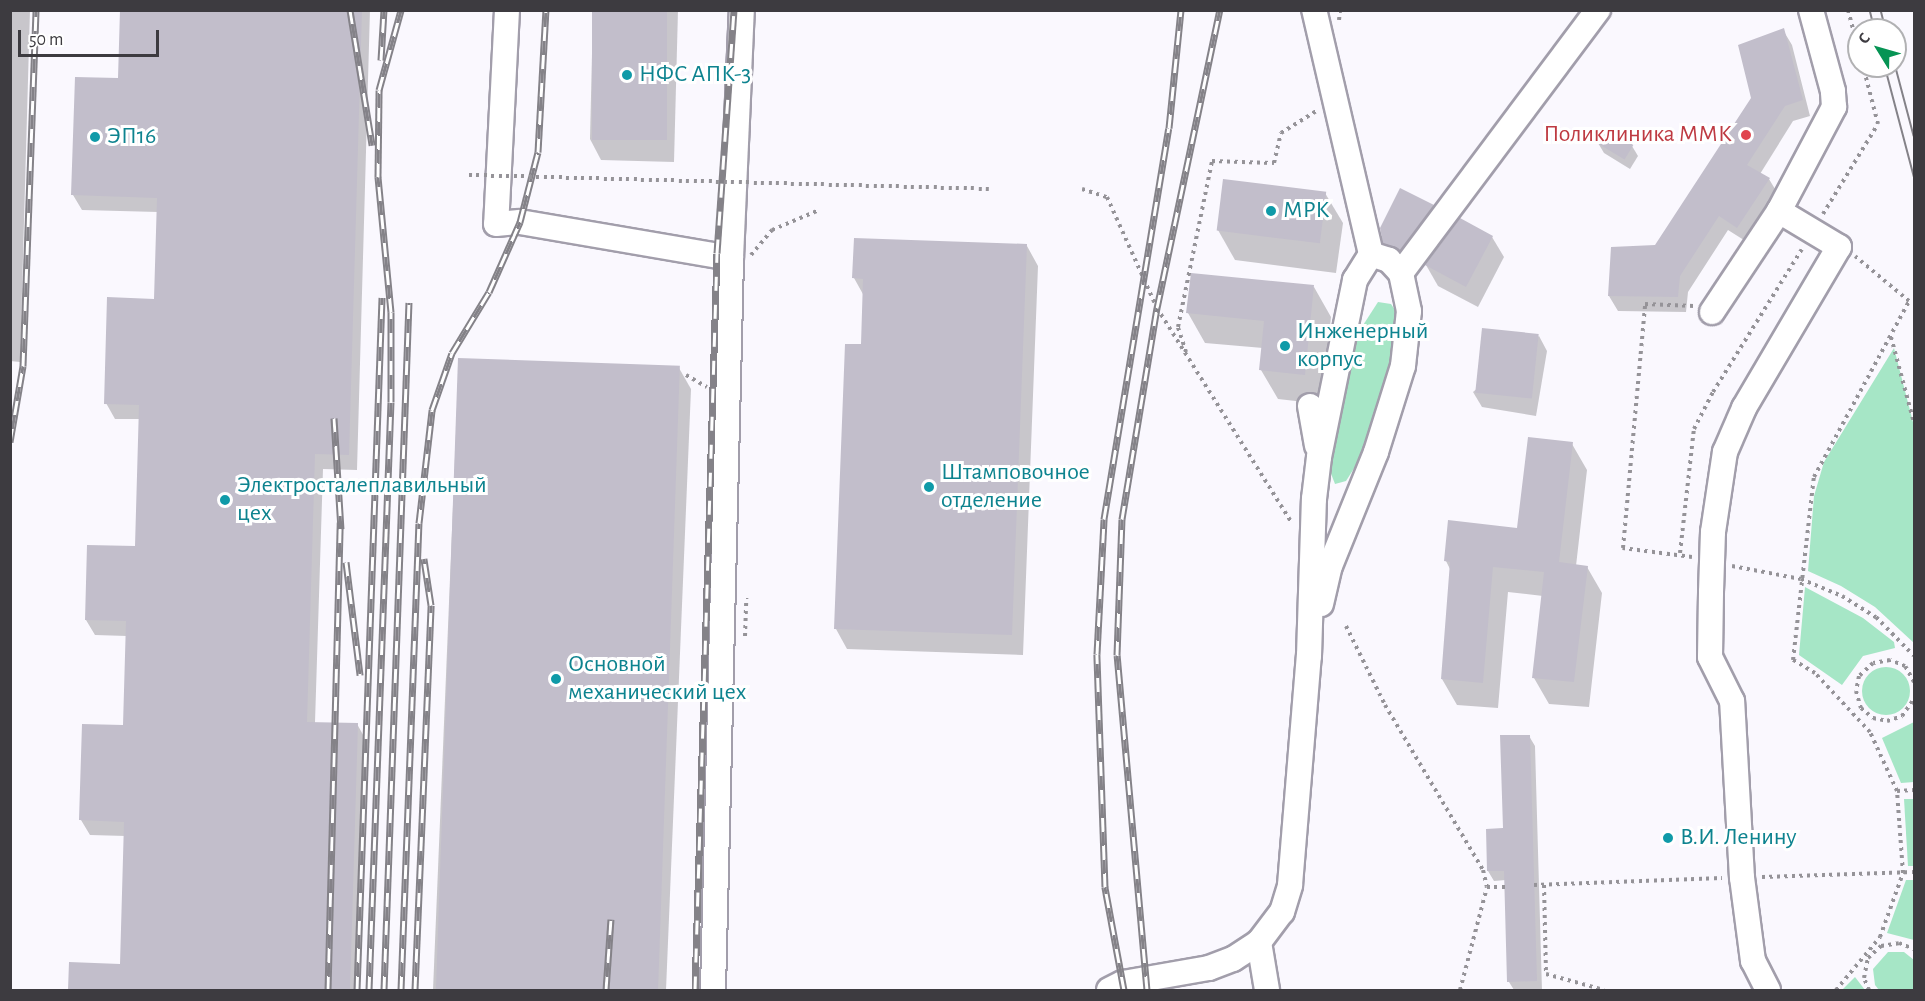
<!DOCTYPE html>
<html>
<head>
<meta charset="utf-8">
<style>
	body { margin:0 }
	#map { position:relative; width:1925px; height:1001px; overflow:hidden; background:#faf8fe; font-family:"Alegreya Sans",sans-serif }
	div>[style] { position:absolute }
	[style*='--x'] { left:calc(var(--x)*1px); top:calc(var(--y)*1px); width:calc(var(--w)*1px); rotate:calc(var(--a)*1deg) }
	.green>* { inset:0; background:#a6e6c6 }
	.round { border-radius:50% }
	.shadow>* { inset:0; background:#0003; transform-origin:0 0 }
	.building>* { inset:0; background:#c2becb; transform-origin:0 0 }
	.path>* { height:4px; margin-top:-2px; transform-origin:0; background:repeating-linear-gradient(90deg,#959398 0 3px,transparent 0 7.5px) }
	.roads { filter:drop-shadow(2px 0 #a29eab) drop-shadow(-2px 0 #a29eab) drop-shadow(0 2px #a29eab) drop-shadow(0 -2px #a29eab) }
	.minor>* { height:24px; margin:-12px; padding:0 12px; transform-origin:12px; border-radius:12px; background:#fff }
	.tram>* { height:1.5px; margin:-0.75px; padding:0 0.75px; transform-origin:0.75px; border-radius:0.75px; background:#848288 }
	.rail>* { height:7px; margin-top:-3.5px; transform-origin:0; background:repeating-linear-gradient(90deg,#fff 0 14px,#848288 0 28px); box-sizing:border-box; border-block:2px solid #848288 }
	.path-bridge>* { height:4px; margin-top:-2px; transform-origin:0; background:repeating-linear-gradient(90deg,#959398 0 3px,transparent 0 7.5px) }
	.dots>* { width:16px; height:16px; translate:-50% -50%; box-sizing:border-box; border:3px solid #fff; border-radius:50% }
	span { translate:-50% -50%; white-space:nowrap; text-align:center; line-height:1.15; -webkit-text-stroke:6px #fff; paint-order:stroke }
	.culture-label { font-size:24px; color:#0d838f }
	.left { translate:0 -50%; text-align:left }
	.health-label { font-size:24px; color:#be3a42 }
	.right { translate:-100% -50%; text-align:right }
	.frame { position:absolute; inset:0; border:12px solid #3d3b40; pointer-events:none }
	.north { position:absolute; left:1847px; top:18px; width:60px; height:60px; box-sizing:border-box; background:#fff; border:2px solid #b1b1b3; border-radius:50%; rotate:307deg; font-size:16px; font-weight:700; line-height:24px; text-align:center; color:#3d3b40 }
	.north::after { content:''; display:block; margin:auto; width:21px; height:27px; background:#069454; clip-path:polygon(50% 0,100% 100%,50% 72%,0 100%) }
	.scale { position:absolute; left:18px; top:30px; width:141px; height:27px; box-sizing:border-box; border:3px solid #3d3b40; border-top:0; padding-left:8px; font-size:18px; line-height:21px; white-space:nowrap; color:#3d3b40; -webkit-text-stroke:4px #fff; paint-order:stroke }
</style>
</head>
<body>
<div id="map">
	<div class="green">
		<div style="clip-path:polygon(1378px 302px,1391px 304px,1399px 316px,1393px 363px,1360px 459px,1346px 481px,1335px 484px,1330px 471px,1332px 427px,1358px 333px)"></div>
		<div style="clip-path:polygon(1894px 348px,1914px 426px,1914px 643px,1875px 607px,1841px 586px,1808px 571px,1814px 496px,1824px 462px)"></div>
		<div style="clip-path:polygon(1805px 587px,1863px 618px,1894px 642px,1895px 648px,1863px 656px,1842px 685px,1799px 655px)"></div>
		<div class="round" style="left:1862px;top:667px;width:48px;height:48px"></div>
		<div style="clip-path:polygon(1914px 722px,1914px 782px,1901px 783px,1882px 738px)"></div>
		<div style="clip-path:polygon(1904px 799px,1914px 799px,1914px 866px,1908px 866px)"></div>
		<div style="clip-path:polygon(1906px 880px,1914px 880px,1914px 940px,1887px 933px)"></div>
		<div style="clip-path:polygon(1888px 952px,1904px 952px,1914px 960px,1913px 990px,1879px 990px,1875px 985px,1873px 969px)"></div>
		<div style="clip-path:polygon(1855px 977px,1865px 990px,1842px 990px)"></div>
	</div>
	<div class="shadow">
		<div style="clip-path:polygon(10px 10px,30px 10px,20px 362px,10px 361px)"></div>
		<div style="clip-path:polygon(122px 10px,370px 10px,357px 470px,323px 469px,315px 723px,357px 724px,366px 740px,358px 990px,70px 990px,71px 964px,121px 965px,126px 836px,90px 835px,81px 820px,124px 727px,127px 636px,95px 635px,86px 620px,136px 548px,140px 419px,115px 419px,106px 403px,155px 300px,158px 212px,82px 210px,73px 195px,120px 80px)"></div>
		<div style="clip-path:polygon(593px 10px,678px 10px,674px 162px,601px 160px,590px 139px)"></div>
		<div style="clip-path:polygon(1783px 30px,1792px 45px,1810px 116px,1793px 121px,1760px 174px,1769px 179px,1778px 194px,1747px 242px,1728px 230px,1688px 292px,1686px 312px,1618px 311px,1609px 296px,1656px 247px,1752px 99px)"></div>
		<div style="clip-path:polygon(1598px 143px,1632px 146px,1638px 156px,1630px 169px,1604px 153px)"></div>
		<div style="clip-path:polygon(1325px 193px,1343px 223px,1336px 273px,1235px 260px,1218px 230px)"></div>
		<div style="left:1433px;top:206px;width:24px;height:61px;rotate:60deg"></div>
		<div style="clip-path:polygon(1492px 237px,1504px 257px,1478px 307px,1438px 286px,1426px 265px)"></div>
		<div style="clip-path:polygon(1027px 246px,1038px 266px,1023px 655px,847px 649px,836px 629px,862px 346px,864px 296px,854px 278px)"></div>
		<div style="clip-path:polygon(1314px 287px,1331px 317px,1322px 404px,1278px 399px,1261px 370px,1263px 348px,1205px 343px,1188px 313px)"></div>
		<div style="clip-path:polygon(1539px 336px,1547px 351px,1536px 416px,1482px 407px,1473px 392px)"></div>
		<div style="clip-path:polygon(459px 360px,679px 368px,691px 389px,666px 990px,433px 990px)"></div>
		<div style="clip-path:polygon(1572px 444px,1587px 470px,1576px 566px,1587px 567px,1602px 593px,1589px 707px,1549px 704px,1534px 678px,1543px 596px,1508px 592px,1498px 708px,1457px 705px,1442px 679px,1451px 571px,1446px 561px,1519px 530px)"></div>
		<div style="clip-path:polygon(1529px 736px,1535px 746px,1542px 990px,1514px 990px,1509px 982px,1506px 880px,1494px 881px,1488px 871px,1487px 830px,1505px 830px)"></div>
	</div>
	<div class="building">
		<div style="clip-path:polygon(120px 10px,362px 10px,349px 455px,315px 454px,307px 722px,358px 723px,350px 990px,68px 990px,69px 962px,120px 964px,124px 822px,79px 820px,82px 724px,123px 725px,126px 621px,85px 620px,87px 545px,135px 546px,139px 405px,104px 404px,107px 297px,154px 299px,157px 198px,71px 195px,75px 77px,118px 78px)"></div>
		<div style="left:592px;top:10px;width:75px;height:130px"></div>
		<div style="clip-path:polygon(1784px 28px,1803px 100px,1785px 106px,1747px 165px,1770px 178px,1737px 228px,1719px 216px,1680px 276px,1678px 297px,1608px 296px,1611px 247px,1655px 245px,1751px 98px,1738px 45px)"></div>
		<div style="left:1605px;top:128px;width:33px;height:17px;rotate:31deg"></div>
		<div style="left:1223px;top:179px;width:104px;height:52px;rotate:7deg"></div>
		<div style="clip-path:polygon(1400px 188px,1434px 205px,1400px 251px,1383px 243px,1380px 228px)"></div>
		<div style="clip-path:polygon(1460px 218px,1493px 236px,1466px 287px,1425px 265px)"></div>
		<div style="clip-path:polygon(854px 238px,1027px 244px,1012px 635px,834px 629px,845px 344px,861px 344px,863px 279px,852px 278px)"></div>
		<div style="clip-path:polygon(1191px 273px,1314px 285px,1305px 375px,1259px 370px,1264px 321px,1186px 313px)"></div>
		<div style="left:1482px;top:328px;width:57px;height:65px;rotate:6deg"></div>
		<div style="left:458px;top:358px;width:222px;height:633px;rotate:2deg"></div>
		<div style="clip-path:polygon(1528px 437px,1573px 442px,1559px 562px,1588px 566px,1574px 682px,1532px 678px,1544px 572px,1493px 567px,1483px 683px,1441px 679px,1450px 562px,1444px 561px,1448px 520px,1517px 528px)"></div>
		<div style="clip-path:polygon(1500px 735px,1530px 735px,1537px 981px,1507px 982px,1504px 871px,1487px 871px,1486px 829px,1503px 828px)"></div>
	</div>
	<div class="path">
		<div style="--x:1848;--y:10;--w:43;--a:75.3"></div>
		<div style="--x:1339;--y:20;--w:10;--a:-84"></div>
		<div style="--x:1082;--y:189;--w:26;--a:18"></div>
		<div style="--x:1107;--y:197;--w:122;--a:65.8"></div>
		<div style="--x:1157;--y:308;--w:254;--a:57.9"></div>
		<div style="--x:1823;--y:214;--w:105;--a:-58.6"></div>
		<div style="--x:1878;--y:124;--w:60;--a:-104.5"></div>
		<div style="--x:751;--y:255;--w:33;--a:-50"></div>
		<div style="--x:772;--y:230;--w:49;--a:-22.9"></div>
		<div style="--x:1891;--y:337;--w:89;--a:75"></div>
		<div style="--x:1186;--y:352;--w:26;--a:-108"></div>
		<div style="--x:1178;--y:327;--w:169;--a:-78.4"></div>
		<div style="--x:1212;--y:161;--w:62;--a:1.8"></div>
		<div style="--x:1274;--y:163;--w:31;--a:-77"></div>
		<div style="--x:1281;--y:133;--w:44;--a:-31.9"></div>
		<div style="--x:686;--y:375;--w:24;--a:30"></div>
		<div style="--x:1680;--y:553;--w:125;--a:-83.6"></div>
		<div style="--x:1694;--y:429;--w:42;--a:-62.8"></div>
		<div style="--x:1713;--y:392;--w:168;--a:-58.1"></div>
		<div style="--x:1692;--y:557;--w:70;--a:-172.6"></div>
		<div style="--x:1623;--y:548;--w:245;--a:-84.8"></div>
		<div style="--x:1645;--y:304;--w:49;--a:2.3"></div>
		<div style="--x:1732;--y:566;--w:70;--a:10.7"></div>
		<div style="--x:1801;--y:579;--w:44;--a:22.5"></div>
		<div style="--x:1842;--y:596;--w:40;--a:32"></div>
		<div style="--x:1876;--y:617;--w:54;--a:45.7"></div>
		<div style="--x:1346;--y:626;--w:88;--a:63.7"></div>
		<div style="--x:1385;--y:705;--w:192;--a:59.3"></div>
		<div style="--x:1483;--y:870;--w:17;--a:77"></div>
		<div style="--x:745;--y:636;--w:38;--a:-88"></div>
		<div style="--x:1914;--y:682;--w:18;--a:-119"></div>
		<div style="--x:1905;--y:666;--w:16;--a:-158"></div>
		<div style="--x:1890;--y:660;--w:17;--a:170"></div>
		<div style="--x:1873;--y:663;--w:19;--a:137"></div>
		<div style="--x:1859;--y:676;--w:15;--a:101"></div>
		<div style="--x:1856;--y:691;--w:18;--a:74"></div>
		<div style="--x:1861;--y:708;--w:16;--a:40"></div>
		<div style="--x:1873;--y:718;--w:14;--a:12"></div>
		<div style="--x:1887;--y:721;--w:16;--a:-18"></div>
		<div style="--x:1902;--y:716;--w:21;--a:-55"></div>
		<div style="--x:1897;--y:791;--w:17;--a:-3"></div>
		<div style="--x:1762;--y:877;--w:152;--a:-1.9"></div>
		<div style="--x:1534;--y:885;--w:188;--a:-2.1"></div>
		<div style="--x:1544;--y:885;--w:89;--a:88.7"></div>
		<div style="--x:1546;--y:974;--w:60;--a:15.4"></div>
		<div style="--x:1460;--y:990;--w:106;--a:-75.3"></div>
		<div style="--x:1487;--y:887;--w:18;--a:0"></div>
		<div style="--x:1836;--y:990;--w:69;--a:-50.3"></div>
		<div style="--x:1880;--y:937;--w:68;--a:-70.2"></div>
		<div style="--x:1903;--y:873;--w:82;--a:-94.2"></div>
		<div style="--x:1897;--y:791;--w:65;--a:-114.6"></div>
		<div style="--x:1870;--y:732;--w:81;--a:-133"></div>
		<div style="--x:1815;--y:673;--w:26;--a:-149"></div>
		<div style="--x:1793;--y:660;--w:184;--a:-83.5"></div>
		<div style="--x:1814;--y:477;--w:200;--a:-61.6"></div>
		<div style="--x:1909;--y:301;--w:70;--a:-140.2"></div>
		<div style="--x:1869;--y:990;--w:13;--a:-113"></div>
		<div style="--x:1864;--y:978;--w:20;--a:-79"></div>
		<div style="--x:1868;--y:958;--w:18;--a:-43"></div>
		<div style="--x:1881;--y:946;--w:18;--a:-9"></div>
		<div style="--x:1899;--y:943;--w:16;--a:22"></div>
	</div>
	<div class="roads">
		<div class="minor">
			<div style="--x:507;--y:10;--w:214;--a:92.9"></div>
			<div style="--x:496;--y:224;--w:24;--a:-5"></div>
			<div style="--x:520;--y:222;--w:214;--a:9.7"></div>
			<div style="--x:1401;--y:273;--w:329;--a:-53.2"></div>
			<div style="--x:1712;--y:312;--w:121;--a:-56.4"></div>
			<div style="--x:1779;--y:211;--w:118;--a:-62.1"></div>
			<div style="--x:1834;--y:107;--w:16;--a:-94"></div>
			<div style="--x:1833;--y:91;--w:84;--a:-105.2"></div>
			<div style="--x:1310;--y:406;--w:40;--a:80"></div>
			<div style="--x:1321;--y:604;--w:39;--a:-77"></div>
			<div style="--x:1330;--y:566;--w:123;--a:-68"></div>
			<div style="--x:1376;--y:452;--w:90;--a:-72.6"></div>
			<div style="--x:1403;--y:366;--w:55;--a:-83.8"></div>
			<div style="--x:1409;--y:311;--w:39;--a:-102"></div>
			<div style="--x:1401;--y:273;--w:18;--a:-133"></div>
			<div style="--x:1389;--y:260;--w:19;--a:-162"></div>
			<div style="--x:1259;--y:942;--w:49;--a:80.5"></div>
			<div style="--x:713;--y:990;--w:732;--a:-88.59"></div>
			<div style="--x:731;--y:258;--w:248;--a:-87.5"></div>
			<div style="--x:1109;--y:990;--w:16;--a:-27"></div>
			<div style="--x:1123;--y:983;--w:87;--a:-9.9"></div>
			<div style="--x:1209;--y:968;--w:26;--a:-21"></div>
			<div style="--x:1233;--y:959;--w:31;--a:-33"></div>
			<div style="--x:1259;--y:942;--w:38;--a:-53"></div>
			<div style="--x:1282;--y:912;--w:28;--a:-73"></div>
			<div style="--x:1290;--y:885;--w:230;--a:-85.3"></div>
			<div style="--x:1309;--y:656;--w:157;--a:-88.2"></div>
			<div style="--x:1314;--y:499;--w:42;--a:-83.2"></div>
			<div style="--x:1319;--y:457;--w:181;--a:-78.5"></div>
			<div style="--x:1355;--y:280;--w:31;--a:-58"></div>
			<div style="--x:1371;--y:254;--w:251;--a:-103.1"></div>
			<div style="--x:1768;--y:990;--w:33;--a:-117"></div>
			<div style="--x:1753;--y:961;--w:84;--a:-97.5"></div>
			<div style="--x:1742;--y:878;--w:177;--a:-93.2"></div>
			<div style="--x:1732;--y:701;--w:49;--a:-116.6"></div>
			<div style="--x:1710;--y:657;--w:65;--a:-89.1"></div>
			<div style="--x:1711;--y:592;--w:60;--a:-88.1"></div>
			<div style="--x:1713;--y:532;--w:81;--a:-81.5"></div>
			<div style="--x:1725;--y:452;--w:48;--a:-66.6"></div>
			<div style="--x:1744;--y:408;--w:187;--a:-59.5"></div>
			<div style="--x:1839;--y:247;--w:70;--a:-149"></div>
		</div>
	</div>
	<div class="tram">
		<div style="--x:1870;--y:10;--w:21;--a:76"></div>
		<div style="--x:1881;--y:10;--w:21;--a:76"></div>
		<div style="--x:1895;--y:64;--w:74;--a:75.2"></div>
		<div style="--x:1885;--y:66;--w:114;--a:75.2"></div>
	</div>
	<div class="rail">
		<div style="--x:350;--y:10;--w:137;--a:80.7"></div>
		<div style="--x:381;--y:60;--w:50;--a:-86.6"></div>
		<div style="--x:334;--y:418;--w:111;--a:86.4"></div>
		<div style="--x:10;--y:442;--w:77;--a:-80.3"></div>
		<div style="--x:23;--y:366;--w:356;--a:-87.9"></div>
		<div style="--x:346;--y:562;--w:114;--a:82.9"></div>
		<div style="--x:328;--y:990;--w:468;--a:-88.5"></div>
		<div style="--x:357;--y:990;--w:693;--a:-87.93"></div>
		<div style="--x:369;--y:990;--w:588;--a:-87.86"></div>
		<div style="--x:391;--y:402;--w:90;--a:-90"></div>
		<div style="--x:391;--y:312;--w:136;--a:-95.5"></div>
		<div style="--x:378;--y:177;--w:87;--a:-89.3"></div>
		<div style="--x:379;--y:90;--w:83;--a:-74.6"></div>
		<div style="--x:384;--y:990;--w:688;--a:-87.92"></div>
		<div style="--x:401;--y:990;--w:467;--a:-87.8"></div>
		<div style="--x:419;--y:523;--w:114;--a:-83.4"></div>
		<div style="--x:432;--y:410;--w:60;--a:-70.7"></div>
		<div style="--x:452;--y:353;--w:71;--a:-58.8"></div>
		<div style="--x:489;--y:292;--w:77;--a:-66.1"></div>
		<div style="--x:520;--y:222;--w:72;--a:-75.6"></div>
		<div style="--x:538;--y:152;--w:142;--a:-86.8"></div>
		<div style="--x:415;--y:990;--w:385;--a:-87.6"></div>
		<div style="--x:431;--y:605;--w:47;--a:-98.7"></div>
		<div style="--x:606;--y:990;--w:71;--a:-86"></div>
		<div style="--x:695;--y:990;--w:737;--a:-88.29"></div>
		<div style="--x:717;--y:253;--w:244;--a:-86"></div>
		<div style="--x:1124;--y:990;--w:105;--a:-100.5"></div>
		<div style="--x:1105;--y:887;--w:233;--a:-92"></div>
		<div style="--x:1097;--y:654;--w:135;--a:-87"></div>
		<div style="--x:1104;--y:519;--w:396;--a:-80.6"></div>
		<div style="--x:1169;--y:128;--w:119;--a:-84.2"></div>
		<div style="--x:1147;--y:990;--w:336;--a:-95.1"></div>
		<div style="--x:1117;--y:655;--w:136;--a:-87.9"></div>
		<div style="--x:1122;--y:519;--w:214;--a:-80.6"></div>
		<div style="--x:1157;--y:308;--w:305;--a:-78.1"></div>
	</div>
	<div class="path-bridge">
		<div style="--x:469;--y:175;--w:524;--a:1.53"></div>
	</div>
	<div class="dots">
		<div style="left:627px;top:75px;background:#0f9aa8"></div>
		<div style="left:1746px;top:135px;background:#e0444e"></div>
		<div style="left:95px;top:137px;background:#0f9aa8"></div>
		<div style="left:1271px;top:211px;background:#0f9aa8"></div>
		<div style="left:1285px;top:346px;background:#0f9aa8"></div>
		<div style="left:929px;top:487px;background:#0f9aa8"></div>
		<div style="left:225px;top:500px;background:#0f9aa8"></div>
		<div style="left:556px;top:679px;background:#0f9aa8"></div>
		<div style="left:1668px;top:838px;background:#0f9aa8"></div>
	</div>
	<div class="culture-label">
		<span class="left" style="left:639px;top:75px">НФС АПК-3</span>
		<span class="left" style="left:107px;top:137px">ЭП16</span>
		<span class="left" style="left:1283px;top:211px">МРК</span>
		<span class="left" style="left:1297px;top:346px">Инженерный<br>корпус</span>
		<span class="left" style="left:941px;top:487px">Штамповочное<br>отделение</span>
		<span class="left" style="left:237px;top:500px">Электросталеплавильный<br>цех</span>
		<span class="left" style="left:568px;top:679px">Основной<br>механический цех</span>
		<span class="left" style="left:1680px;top:838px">В.И. Ленину</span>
	</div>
	<div class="health-label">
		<span class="right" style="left:1732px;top:135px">Поликлиника ММК</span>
	</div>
	<div class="frame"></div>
	<div class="north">С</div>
	<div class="scale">50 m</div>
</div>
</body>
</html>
